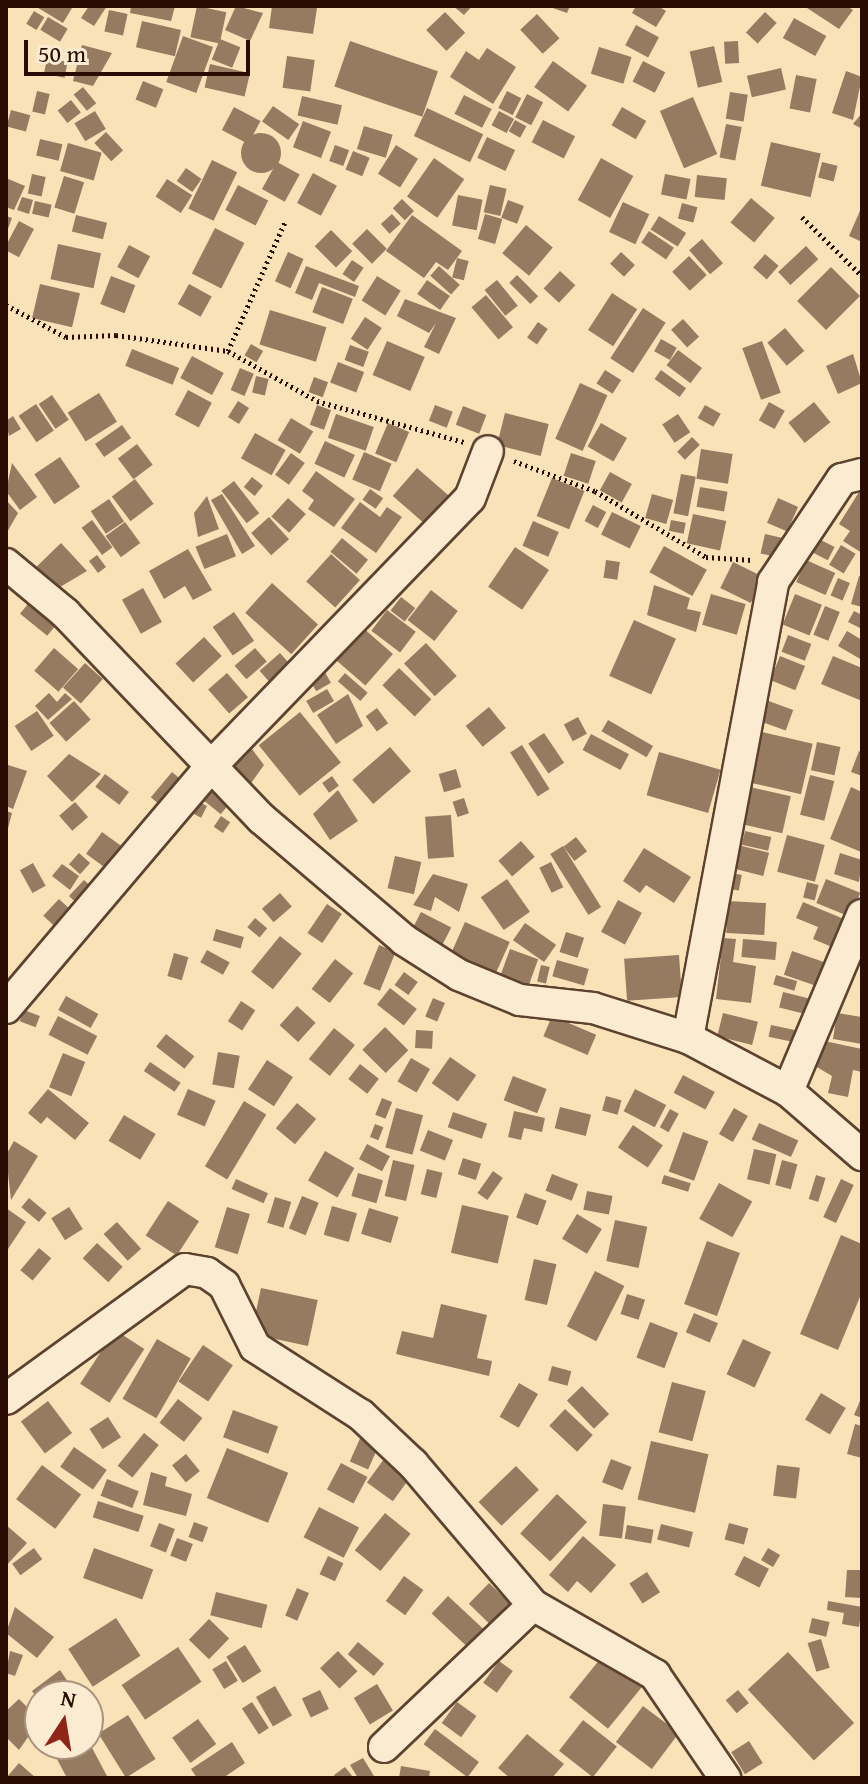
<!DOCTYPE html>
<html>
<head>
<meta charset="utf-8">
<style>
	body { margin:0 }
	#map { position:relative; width:868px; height:1784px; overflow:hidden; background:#f9e2b8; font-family:"Gentium Book Plus",serif }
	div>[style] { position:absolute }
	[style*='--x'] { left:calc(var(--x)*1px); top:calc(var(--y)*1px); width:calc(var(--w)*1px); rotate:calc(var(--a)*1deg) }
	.building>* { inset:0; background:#967b61; transform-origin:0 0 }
	.round { border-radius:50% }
	.path>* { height:5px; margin-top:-2.5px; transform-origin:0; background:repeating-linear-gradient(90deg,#2a0c02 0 2px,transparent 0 6px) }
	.roads { filter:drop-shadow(2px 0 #5e4230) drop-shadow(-2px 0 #5e4230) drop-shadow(0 2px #5e4230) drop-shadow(0 -2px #5e4230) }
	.minor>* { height:30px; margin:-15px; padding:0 15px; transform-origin:15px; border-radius:15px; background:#fbecd1 }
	span { translate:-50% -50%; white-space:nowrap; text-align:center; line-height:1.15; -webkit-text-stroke:6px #fbecd1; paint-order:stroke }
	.frame { position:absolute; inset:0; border:8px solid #2a0c02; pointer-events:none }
	.north { position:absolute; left:24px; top:1680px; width:80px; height:80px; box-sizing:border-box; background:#fbecd1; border:2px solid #a7927e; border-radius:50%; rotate:12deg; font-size:22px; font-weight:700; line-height:32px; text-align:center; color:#2a0c02 }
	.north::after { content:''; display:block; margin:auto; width:28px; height:36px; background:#8f2418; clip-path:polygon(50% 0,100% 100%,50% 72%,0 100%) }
	.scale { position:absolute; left:24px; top:40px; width:226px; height:36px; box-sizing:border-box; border:4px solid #2a0c02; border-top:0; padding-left:10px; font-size:24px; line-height:28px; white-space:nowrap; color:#2a0c02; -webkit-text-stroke:6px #fbecd1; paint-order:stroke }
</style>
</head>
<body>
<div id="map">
	<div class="building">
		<div style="clip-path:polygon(35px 6px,69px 6px,72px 8px,63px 23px)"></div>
		<div style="clip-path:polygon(89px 6px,107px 6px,94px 26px,81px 18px)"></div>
		<div style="clip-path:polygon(131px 6px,175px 6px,171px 21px,130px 13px)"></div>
		<div style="left:197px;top:6px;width:30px;height:32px;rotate:12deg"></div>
		<div style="clip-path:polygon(236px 6px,263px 13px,250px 41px,225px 30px)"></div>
		<div style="clip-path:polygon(272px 6px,317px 8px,313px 34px,269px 28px)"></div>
		<div style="clip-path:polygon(453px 6px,472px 6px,464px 15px)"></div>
		<div style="clip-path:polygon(547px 6px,570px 6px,567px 13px)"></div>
		<div style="clip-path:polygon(636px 6px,658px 6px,666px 11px,656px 27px,632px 13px)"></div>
		<div style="clip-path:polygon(804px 6px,847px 6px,853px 10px,839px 29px)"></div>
		<div style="left:109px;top:10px;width:19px;height:22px;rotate:12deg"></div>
		<div style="left:34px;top:11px;width:12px;height:15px;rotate:31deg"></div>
		<div style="left:445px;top:12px;width:29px;height:26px;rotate:46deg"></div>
		<div style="left:765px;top:12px;width:16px;height:28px;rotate:43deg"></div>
		<div style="left:537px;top:14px;width:33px;height:23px;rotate:47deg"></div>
		<div style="left:48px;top:17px;width:23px;height:15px;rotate:31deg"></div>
		<div style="left:794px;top:18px;width:37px;height:23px;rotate:29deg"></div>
		<div style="left:142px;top:21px;width:40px;height:27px;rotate:13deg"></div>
		<div style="left:636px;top:25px;width:26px;height:23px;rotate:28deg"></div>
		<div style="left:183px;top:36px;width:32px;height:49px;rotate:20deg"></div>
		<div style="left:220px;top:39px;width:22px;height:22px;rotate:22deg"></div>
		<div style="left:350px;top:41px;width:93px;height:48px;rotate:19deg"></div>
		<div style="left:738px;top:41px;width:22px;height:14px;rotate:87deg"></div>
		<div style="clip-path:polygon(82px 45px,112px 53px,93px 86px,73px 81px)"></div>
		<div style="left:714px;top:46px;width:37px;height:25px;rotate:77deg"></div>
		<div style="left:599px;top:47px;width:34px;height:28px;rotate:17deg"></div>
		<div style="clip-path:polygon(487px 48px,516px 67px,493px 104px,450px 77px,466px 51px,479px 60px)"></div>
		<div style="left:287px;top:56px;width:28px;height:32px;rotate:8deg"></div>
		<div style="left:47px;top:58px;width:21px;height:16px;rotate:11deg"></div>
		<div style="left:553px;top:61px;width:42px;height:32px;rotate:36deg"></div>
		<div style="left:643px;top:61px;width:25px;height:23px;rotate:27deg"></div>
		<div style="left:210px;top:64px;width:41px;height:24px;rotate:13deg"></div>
		<div style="left:781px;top:68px;width:22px;height:35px;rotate:77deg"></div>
		<div style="clip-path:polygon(846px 71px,862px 77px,853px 120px,832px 113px)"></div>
		<div style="left:796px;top:75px;width:21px;height:34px;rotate:11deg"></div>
		<div style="left:143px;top:81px;width:22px;height:20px;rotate:22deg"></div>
		<div style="left:83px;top:87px;width:21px;height:12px;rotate:51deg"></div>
		<div style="left:37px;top:91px;width:13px;height:21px;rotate:13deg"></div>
		<div style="left:507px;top:91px;width:16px;height:19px;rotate:27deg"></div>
		<div style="left:730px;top:92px;width:18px;height:27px;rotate:9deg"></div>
		<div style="left:527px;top:94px;width:18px;height:26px;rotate:27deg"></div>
		<div style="left:464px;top:95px;width:31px;height:21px;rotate:27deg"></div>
		<div style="left:302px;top:96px;width:41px;height:20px;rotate:13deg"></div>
		<div style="left:693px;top:97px;width:62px;height:36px;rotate:67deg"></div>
		<div style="left:71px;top:100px;width:16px;height:17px;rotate:52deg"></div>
		<div style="left:273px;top:106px;width:32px;height:19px;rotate:35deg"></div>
		<div style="left:234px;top:107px;width:30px;height:26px;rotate:28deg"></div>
		<div style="left:622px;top:107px;width:28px;height:21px;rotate:30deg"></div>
		<div style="left:427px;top:108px;width:62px;height:31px;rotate:25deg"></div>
		<div style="left:11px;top:110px;width:20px;height:17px;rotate:15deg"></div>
		<div style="left:95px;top:111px;width:21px;height:24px;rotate:59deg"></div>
		<div style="left:499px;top:111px;width:17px;height:16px;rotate:28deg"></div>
		<div style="clip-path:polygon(862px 113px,862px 129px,853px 124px)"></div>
		<div style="left:515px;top:120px;width:13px;height:13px;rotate:29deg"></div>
		<div style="left:543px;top:120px;width:36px;height:25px;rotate:27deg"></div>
		<div style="left:303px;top:121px;width:30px;height:28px;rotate:21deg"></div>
		<div style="left:726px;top:124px;width:16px;height:34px;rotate:11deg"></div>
		<div style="left:364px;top:126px;width:30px;height:24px;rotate:17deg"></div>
		<div style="left:106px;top:132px;width:25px;height:16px;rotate:47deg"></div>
		<div class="round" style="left:241px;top:133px;width:40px;height:40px"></div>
		<div style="left:487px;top:137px;width:31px;height:23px;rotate:25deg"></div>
		<div style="left:40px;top:139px;width:23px;height:17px;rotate:13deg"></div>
		<div style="left:771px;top:142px;width:51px;height:45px;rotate:13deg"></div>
		<div style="left:68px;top:143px;width:35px;height:29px;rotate:16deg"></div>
		<div style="left:335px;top:145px;width:15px;height:17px;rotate:20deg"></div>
		<div style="left:396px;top:145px;width:26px;height:34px;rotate:32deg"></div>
		<div style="left:353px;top:151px;width:18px;height:20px;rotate:22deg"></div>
		<div style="left:434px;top:158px;width:37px;height:47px;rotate:35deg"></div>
		<div style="left:601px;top:158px;width:37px;height:48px;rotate:29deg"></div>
		<div style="left:212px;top:160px;width:28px;height:54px;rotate:26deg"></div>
		<div style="left:277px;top:162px;width:26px;height:31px;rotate:29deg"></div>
		<div style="left:822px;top:162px;width:16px;height:16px;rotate:14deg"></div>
		<div style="left:186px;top:168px;width:19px;height:16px;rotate:35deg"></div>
		<div style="left:313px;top:173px;width:27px;height:34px;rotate:28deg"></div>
		<div style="left:32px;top:174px;width:14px;height:20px;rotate:12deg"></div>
		<div style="left:665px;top:174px;width:26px;height:21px;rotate:11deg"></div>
		<div style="left:697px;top:175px;width:30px;height:22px;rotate:6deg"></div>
		<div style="left:64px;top:176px;width:21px;height:33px;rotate:17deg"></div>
		<div style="clip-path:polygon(6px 178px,25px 186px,14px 210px,6px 207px)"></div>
		<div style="left:167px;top:179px;width:30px;height:21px;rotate:33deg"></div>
		<div style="left:238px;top:185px;width:34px;height:28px;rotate:27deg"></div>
		<div style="left:490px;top:185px;width:17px;height:28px;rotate:13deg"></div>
		<div style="left:458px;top:195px;width:25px;height:31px;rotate:11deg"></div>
		<div style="clip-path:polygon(22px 197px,33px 200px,29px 214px,17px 210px)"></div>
		<div style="left:751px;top:198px;width:31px;height:32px;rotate:40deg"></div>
		<div style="left:402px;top:199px;width:17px;height:13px;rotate:45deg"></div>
		<div style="left:508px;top:200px;width:17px;height:19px;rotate:21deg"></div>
		<div style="left:35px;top:201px;width:17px;height:13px;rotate:13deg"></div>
		<div style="left:623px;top:202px;width:29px;height:33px;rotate:25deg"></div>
		<div style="left:682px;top:203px;width:16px;height:16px;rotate:15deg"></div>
		<div style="clip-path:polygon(862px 206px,862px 242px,849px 236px)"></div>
		<div style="left:392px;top:214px;width:13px;height:15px;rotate:48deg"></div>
		<div style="left:485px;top:214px;width:18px;height:26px;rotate:16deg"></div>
		<div style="left:76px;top:215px;width:32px;height:17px;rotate:14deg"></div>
		<div style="clip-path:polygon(412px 215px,462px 251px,448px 270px,436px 262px,424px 278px,386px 251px)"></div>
		<div style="clip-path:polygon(6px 216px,12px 218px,6px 234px)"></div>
		<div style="left:659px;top:216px;width:32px;height:16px;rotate:32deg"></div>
		<div style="left:19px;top:221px;width:17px;height:32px;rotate:28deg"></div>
		<div style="left:526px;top:225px;width:35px;height:37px;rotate:40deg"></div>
		<div style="left:215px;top:228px;width:33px;height:51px;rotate:27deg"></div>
		<div style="left:367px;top:229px;width:28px;height:21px;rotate:45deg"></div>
		<div style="left:331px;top:230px;width:30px;height:23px;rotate:45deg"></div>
		<div style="left:649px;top:231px;width:30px;height:14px;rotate:34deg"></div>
		<div style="left:702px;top:239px;width:32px;height:17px;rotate:49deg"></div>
		<div style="left:58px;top:244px;width:44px;height:36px;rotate:12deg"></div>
		<div style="left:129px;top:245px;width:24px;height:25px;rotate:28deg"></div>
		<div style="left:806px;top:246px;width:18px;height:38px;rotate:47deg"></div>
		<div style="left:288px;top:252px;width:17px;height:32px;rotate:24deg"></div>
		<div style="left:621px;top:252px;width:19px;height:16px;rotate:43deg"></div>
		<div style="left:765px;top:254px;width:18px;height:18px;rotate:41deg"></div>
		<div style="left:689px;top:256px;width:26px;height:23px;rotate:47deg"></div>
		<div style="left:457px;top:258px;width:12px;height:20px;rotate:14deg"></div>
		<div style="left:352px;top:260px;width:14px;height:17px;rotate:34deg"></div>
		<div style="clip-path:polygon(306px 266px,359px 286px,355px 297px,319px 283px,312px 300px,295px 293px)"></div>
		<div style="left:439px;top:266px;width:28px;height:13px;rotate:42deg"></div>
		<div style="left:831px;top:267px;width:41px;height:48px;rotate:45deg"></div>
		<div style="left:560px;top:271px;width:21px;height:24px;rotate:43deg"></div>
		<div style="left:517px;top:275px;width:30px;height:11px;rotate:45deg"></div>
		<div style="left:111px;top:276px;width:26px;height:30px;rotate:21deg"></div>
		<div style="left:377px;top:276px;width:28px;height:29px;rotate:32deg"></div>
		<div style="left:427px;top:280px;width:28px;height:17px;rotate:35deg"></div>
		<div style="left:497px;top:280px;width:33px;height:16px;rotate:51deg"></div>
		<div style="left:40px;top:284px;width:41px;height:35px;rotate:13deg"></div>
		<div style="left:189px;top:284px;width:26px;height:23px;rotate:29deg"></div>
		<div style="left:322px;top:287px;width:33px;height:27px;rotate:21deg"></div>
		<div style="left:612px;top:293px;width:30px;height:44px;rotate:33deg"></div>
		<div style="left:486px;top:295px;width:42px;height:19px;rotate:50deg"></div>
		<div style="clip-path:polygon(405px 299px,456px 318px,439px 354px,424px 347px,436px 323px,429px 333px,397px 316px)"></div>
		<div style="left:643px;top:308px;width:27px;height:60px;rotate:33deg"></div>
		<div style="left:270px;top:310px;width:59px;height:36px;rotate:17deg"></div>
		<div style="left:365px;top:317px;width:20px;height:26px;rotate:33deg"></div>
		<div style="left:683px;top:319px;width:24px;height:16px;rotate:48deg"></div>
		<div style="left:538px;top:322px;width:12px;height:19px;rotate:35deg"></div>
		<div style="left:785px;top:328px;width:30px;height:23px;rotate:50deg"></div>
		<div style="left:661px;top:339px;width:18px;height:14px;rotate:29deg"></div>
		<div style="left:387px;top:341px;width:41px;height:37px;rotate:23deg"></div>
		<div style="left:762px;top:341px;width:55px;height:21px;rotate:70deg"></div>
		<div style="left:251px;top:344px;width:14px;height:13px;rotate:30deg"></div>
		<div style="left:350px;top:345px;width:20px;height:16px;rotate:20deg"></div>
		<div style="left:132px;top:349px;width:51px;height:18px;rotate:22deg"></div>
		<div style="left:678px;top:350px;width:30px;height:19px;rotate:37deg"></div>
		<div style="clip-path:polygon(853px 354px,862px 383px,838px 394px,826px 366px)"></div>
		<div style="left:192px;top:356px;width:36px;height:25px;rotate:28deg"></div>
		<div style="left:338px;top:362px;width:28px;height:22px;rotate:21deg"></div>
		<div style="left:240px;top:368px;width:15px;height:24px;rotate:23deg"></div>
		<div style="left:605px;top:370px;width:19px;height:16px;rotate:32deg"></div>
		<div style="left:661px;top:370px;width:31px;height:11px;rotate:36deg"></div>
		<div style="left:256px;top:376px;width:13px;height:17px;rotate:13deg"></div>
		<div style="left:314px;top:377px;width:15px;height:16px;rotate:20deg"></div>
		<div style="left:580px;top:383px;width:30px;height:61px;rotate:24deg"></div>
		<div style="left:188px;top:390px;width:27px;height:28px;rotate:28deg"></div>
		<div style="left:99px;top:393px;width:34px;height:37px;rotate:58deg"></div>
		<div style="left:52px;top:395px;width:30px;height:16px;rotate:56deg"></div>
		<div style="left:238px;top:401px;width:13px;height:19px;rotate:32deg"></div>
		<div style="left:769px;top:402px;width:18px;height:21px;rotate:29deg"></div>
		<div style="left:814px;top:402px;width:26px;height:33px;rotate:51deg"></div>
		<div style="left:36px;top:404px;width:32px;height:21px;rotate:56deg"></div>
		<div style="left:317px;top:405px;width:15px;height:21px;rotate:20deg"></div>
		<div style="left:435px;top:405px;width:19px;height:17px;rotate:21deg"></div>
		<div style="left:705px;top:405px;width:18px;height:15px;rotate:29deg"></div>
		<div style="left:463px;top:406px;width:25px;height:20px;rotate:21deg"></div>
		<div style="left:505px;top:413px;width:45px;height:33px;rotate:14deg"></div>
		<div style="left:336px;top:414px;width:40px;height:25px;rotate:19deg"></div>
		<div style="left:678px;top:414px;width:22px;height:19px;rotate:56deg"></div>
		<div style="clip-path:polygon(13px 416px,21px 429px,9px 436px,6px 421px)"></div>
		<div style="left:291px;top:418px;width:26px;height:26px;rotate:31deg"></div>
		<div style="left:388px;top:423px;width:23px;height:33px;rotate:23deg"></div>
		<div style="left:601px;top:423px;width:30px;height:27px;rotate:30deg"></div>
		<div style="left:122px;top:425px;width:16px;height:33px;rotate:55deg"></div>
		<div style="left:255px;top:433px;width:35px;height:29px;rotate:29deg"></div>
		<div style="left:692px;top:437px;width:11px;height:21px;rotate:45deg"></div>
		<div style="left:325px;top:441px;width:33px;height:25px;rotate:25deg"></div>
		<div style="left:137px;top:444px;width:26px;height:24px;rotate:53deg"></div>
		<div style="left:701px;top:449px;width:32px;height:30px;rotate:9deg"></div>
		<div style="left:364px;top:452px;width:30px;height:30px;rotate:23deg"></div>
		<div style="left:291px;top:453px;width:17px;height:27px;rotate:36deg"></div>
		<div style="left:571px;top:453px;width:26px;height:24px;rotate:18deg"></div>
		<div style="left:60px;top:457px;width:36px;height:31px;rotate:56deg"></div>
		<div style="clip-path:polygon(12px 463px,37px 497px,20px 510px,6px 491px)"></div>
		<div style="left:417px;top:468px;width:53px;height:37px;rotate:41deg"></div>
		<div style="clip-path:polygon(316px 471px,355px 499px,334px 527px,308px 509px,314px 500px,302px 491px)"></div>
		<div style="left:610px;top:472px;width:25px;height:21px;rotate:29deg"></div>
		<div style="left:681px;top:474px;width:15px;height:40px;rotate:11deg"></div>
		<div style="left:252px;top:477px;width:14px;height:13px;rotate:39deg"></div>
		<div style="left:552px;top:478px;width:35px;height:41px;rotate:22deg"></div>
		<div style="left:135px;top:479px;width:31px;height:29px;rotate:53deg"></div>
		<div style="left:234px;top:481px;width:41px;height:16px;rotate:52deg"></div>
		<div style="left:700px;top:487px;width:28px;height:20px;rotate:10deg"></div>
		<div style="left:370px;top:489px;width:16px;height:13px;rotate:35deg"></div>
		<div style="clip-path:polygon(859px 492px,862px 494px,862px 553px,843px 541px,850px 531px,839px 524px)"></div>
		<div style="clip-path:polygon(222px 494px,255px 546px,242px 554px,211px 500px)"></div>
		<div style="left:652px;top:494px;width:22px;height:25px;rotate:16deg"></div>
		<div style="clip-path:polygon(207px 496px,219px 529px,198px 537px,194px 513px)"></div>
		<div style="left:288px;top:498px;width:24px;height:25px;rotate:42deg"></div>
		<div style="left:778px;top:498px;width:22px;height:27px;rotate:24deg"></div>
		<div style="left:109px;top:499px;width:27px;height:22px;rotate:56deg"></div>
		<div style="clip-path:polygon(6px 500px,18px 513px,6px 534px)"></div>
		<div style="clip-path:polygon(360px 502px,380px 517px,387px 507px,402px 517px,376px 553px,341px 528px)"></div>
		<div style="left:593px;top:505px;width:15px;height:18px;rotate:28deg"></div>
		<div style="left:612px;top:512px;width:32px;height:25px;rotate:26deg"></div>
		<div style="left:693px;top:514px;width:34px;height:30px;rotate:12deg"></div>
		<div style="left:269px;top:517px;width:30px;height:24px;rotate:48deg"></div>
		<div style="left:92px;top:520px;width:34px;height:13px;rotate:53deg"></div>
		<div style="left:671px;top:520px;width:15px;height:11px;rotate:11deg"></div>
		<div style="left:533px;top:521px;width:28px;height:27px;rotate:23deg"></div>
		<div style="left:125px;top:522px;width:26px;height:24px;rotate:54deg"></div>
		<div style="left:227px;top:534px;width:24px;height:34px;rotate:68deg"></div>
		<div style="left:765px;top:534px;width:17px;height:20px;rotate:13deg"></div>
		<div style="left:815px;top:537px;width:22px;height:15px;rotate:27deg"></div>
		<div style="left:342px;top:538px;width:34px;height:18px;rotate:40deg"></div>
		<div style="clip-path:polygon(61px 543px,87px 571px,50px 593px,30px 573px)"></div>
		<div style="left:841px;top:545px;width:17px;height:23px;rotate:31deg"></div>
		<div style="left:664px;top:546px;width:49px;height:30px;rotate:29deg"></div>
		<div style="left:515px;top:547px;width:41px;height:48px;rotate:34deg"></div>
		<div style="clip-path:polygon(188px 549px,212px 590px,193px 600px,185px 586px,164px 599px,149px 571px)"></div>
		<div style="left:331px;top:554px;width:39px;height:37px;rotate:42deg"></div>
		<div style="left:97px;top:555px;width:15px;height:10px;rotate:53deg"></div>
		<div style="left:606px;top:560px;width:14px;height:18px;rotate:8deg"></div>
		<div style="left:806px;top:560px;width:32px;height:24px;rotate:24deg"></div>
		<div style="left:733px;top:562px;width:34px;height:29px;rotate:26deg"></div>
		<div style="clip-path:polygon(859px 576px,862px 577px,862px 607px,851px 604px)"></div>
		<div style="left:838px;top:578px;width:13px;height:19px;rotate:23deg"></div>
		<div style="left:272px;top:583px;width:62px;height:40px;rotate:42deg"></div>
		<div style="clip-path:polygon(654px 585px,690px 598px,687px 609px,701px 612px,696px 632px,647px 615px)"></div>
		<div style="left:143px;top:588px;width:39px;height:24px;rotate:61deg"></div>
		<div style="left:431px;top:590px;width:34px;height:38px;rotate:38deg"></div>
		<div style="left:711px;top:594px;width:36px;height:32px;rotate:16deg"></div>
		<div style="left:795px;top:594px;width:29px;height:33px;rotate:22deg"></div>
		<div style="left:401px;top:597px;width:18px;height:17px;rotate:38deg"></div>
		<div style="left:32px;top:599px;width:35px;height:19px;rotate:39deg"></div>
		<div style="left:825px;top:606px;width:16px;height:31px;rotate:22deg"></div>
		<div style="left:387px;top:610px;width:36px;height:26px;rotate:37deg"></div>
		<div style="clip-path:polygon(854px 611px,862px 615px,862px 629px,848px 622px)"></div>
		<div style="left:234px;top:612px;width:35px;height:26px;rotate:55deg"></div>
		<div style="left:634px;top:620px;width:46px;height:61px;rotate:24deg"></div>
		<div style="left:362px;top:627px;width:41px;height:42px;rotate:41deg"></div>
		<div style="clip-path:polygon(847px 631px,862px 640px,862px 660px,838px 646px)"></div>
		<div style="left:788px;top:635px;width:25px;height:18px;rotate:21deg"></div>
		<div style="left:204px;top:637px;width:26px;height:39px;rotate:47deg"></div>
		<div style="left:426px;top:643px;width:45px;height:30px;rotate:47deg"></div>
		<div style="left:54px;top:648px;width:32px;height:30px;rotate:41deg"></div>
		<div style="left:255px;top:648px;width:18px;height:27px;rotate:49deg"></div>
		<div style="left:280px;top:653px;width:21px;height:27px;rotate:49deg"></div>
		<div style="left:780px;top:656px;width:27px;height:26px;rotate:22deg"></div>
		<div style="clip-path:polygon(833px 656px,862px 668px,862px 701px,821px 684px)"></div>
		<div style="left:85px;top:663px;width:24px;height:33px;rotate:42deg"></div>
		<div style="left:399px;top:668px;width:45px;height:24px;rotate:44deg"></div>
		<div style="left:323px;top:669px;width:16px;height:17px;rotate:60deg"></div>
		<div style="left:227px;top:673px;width:32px;height:25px;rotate:49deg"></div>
		<div style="left:345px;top:673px;width:30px;height:11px;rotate:41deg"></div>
		<div style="left:327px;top:689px;width:14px;height:24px;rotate:60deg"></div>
		<div style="clip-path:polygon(49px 693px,57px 702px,65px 693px,72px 699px,48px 720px,35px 706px)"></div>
		<div style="clip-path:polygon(348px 694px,363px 726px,336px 744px,317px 715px)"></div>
		<div style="left:766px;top:700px;width:29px;height:22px;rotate:20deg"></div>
		<div style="left:74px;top:701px;width:25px;height:33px;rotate:48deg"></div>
		<div style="left:489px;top:707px;width:27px;height:30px;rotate:51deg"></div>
		<div style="left:377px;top:708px;width:19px;height:14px;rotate:54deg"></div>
		<div style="left:37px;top:711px;width:30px;height:27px;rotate:56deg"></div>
		<div style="left:300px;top:712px;width:65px;height:53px;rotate:51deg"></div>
		<div style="left:578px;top:717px;width:19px;height:16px;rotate:62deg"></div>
		<div style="left:608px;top:720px;width:52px;height:13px;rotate:30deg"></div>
		<div style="left:762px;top:732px;width:52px;height:52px;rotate:13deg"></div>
		<div style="left:544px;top:733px;width:36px;height:19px;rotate:56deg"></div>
		<div style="left:591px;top:734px;width:43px;height:18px;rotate:28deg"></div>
		<div style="left:817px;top:742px;width:24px;height:29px;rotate:12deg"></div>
		<div style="left:522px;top:745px;width:52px;height:14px;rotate:58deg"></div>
		<div style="left:390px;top:747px;width:32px;height:50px;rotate:49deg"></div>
		<div style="clip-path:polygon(252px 749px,264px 765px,247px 789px,229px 766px)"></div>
		<div style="clip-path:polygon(859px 751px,862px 753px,862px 776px,851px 772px)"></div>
		<div style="left:659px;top:752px;width:64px;height:45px;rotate:16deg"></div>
		<div style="clip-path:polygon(69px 754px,101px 774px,72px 802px,47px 776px)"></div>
		<div style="clip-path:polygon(8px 765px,27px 771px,13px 809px,6px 806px)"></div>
		<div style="left:456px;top:769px;width:19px;height:18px;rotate:74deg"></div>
		<div style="left:172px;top:772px;width:23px;height:33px;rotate:40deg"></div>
		<div style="left:105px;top:774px;width:30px;height:16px;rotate:37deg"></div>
		<div style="left:810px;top:775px;width:25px;height:41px;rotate:14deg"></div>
		<div style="left:332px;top:776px;width:12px;height:12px;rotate:55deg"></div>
		<div style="left:213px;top:781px;width:27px;height:21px;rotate:39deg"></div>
		<div style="left:746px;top:786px;width:46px;height:38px;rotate:13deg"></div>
		<div style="clip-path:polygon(851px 787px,862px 792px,861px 852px,830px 839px)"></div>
		<div style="clip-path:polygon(338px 790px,358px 821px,330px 840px,313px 814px)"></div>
		<div style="left:464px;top:798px;width:16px;height:12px;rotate:72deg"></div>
		<div style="left:75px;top:802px;width:20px;height:21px;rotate:49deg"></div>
		<div style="left:199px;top:802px;width:9px;height:13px;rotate:27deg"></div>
		<div style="clip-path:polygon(6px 811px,12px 813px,7px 832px,6px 832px)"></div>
		<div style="left:451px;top:815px;width:42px;height:26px;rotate:86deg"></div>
		<div style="left:221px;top:816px;width:11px;height:13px;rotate:34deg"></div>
		<div style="left:745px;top:831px;width:27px;height:14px;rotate:13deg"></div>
		<div style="left:102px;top:832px;width:29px;height:27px;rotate:36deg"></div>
		<div style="left:787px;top:835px;width:39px;height:38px;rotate:15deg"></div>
		<div style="left:576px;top:837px;width:18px;height:16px;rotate:52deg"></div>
		<div style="left:521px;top:841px;width:21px;height:30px;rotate:49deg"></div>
		<div style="left:738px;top:845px;width:32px;height:24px;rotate:14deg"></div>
		<div style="left:563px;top:846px;width:72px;height:15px;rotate:58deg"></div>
		<div style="clip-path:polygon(644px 848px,691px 877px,674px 903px,646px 885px,640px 893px,623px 881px)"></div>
		<div style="left:79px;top:853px;width:15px;height:15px;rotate:42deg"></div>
		<div style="clip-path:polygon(840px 853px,862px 860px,859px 882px,834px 874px)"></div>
		<div style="left:395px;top:856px;width:27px;height:33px;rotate:13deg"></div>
		<div style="left:551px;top:862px;width:28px;height:13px;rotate:64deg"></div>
		<div style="left:33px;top:863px;width:26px;height:15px;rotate:61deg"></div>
		<div style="clip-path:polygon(62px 864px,79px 876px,70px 890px,52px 876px)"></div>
		<div style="left:732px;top:873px;width:10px;height:16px;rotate:11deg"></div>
		<div style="clip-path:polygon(433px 874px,468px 884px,459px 912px,435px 897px,431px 911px,413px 905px)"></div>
		<div style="left:507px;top:879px;width:40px;height:32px;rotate:55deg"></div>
		<div style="left:826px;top:879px;width:37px;height:26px;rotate:22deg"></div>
		<div style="left:84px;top:880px;width:19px;height:22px;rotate:43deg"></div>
		<div style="left:807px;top:882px;width:12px;height:16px;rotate:14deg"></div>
		<div style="left:280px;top:893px;width:18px;height:24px;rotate:49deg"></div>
		<div style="left:59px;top:899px;width:22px;height:23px;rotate:43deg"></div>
		<div style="left:618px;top:900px;width:27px;height:36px;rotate:28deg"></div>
		<div style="left:728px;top:901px;width:38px;height:32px;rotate:3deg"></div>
		<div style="clip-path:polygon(803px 902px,844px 919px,832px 947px,813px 939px,818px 927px,796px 918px)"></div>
		<div style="left:327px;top:904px;width:18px;height:35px;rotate:34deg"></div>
		<div style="left:421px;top:912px;width:34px;height:19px;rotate:27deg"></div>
		<div style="left:255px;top:918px;width:16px;height:12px;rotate:40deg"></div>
		<div style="left:465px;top:922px;width:49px;height:36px;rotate:24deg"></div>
		<div style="left:525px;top:923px;width:38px;height:21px;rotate:35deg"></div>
		<div style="left:216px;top:929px;width:29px;height:12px;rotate:16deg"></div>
		<div style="left:566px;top:932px;width:19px;height:21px;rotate:18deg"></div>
		<div style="left:280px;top:936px;width:28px;height:46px;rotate:39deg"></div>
		<div style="clip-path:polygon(723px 938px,736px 939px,733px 962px,756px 966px,751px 1003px,716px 999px)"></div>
		<div style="left:743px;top:939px;width:34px;height:18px;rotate:5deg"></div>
		<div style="left:379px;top:945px;width:18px;height:42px;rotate:22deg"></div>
		<div style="left:510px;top:949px;width:30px;height:31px;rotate:20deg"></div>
		<div style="left:207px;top:950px;width:26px;height:14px;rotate:29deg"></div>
		<div style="left:792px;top:951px;width:40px;height:25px;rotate:19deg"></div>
		<div style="left:174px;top:953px;width:15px;height:24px;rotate:16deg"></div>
		<div style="left:679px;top:955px;width:42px;height:55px;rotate:86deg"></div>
		<div style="left:335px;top:959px;width:23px;height:38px;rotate:38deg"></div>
		<div style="left:557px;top:960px;width:33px;height:17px;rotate:16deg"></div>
		<div style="left:541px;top:965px;width:9px;height:17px;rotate:13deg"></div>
		<div style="left:404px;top:972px;width:17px;height:16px;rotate:36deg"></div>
		<div style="left:776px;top:975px;width:22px;height:10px;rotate:16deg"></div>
		<div style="left:390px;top:988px;width:34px;height:21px;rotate:38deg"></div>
		<div style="left:783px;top:992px;width:30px;height:16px;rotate:14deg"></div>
		<div style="left:66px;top:996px;width:37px;height:16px;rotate:29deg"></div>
		<div style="left:433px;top:998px;width:13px;height:20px;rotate:23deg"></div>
		<div style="left:241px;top:1001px;width:17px;height:24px;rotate:33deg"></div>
		<div style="left:297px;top:1006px;width:25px;height:26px;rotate:42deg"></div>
		<div style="left:24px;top:1010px;width:17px;height:12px;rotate:21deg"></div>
		<div style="left:723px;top:1013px;width:36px;height:24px;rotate:14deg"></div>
		<div style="clip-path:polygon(837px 1013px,862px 1017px,862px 1044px,833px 1039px)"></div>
		<div style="left:58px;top:1016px;width:44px;height:21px;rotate:27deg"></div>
		<div style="left:552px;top:1016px;width:48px;height:22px;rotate:23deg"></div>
		<div style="left:771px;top:1025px;width:29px;height:12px;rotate:12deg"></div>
		<div style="left:385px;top:1027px;width:33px;height:32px;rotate:45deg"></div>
		<div style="left:334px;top:1028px;width:27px;height:40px;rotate:39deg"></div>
		<div style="left:416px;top:1030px;width:17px;height:18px;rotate:3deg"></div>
		<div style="left:166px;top:1034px;width:36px;height:16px;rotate:38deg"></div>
		<div style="clip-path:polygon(815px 1039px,862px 1049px,862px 1072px,853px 1070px,848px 1097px,828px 1093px,832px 1076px,810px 1063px)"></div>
		<div style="left:218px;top:1052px;width:22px;height:33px;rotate:10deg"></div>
		<div style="left:63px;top:1053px;width:24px;height:37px;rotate:22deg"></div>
		<div style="left:450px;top:1057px;width:32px;height:32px;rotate:35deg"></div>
		<div style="left:411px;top:1058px;width:22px;height:27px;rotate:30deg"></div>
		<div style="left:267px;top:1060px;width:31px;height:35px;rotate:33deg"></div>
		<div style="left:150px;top:1062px;width:37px;height:11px;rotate:34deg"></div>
		<div style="left:360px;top:1064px;width:24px;height:19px;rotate:38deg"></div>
		<div style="left:683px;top:1075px;width:36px;height:20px;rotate:28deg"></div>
		<div style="left:513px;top:1076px;width:36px;height:26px;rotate:21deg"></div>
		<div style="clip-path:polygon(48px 1089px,89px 1123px,75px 1140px,47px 1117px,41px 1124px,28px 1113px)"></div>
		<div style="left:188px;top:1089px;width:30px;height:28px;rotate:23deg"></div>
		<div style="left:635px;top:1089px;width:35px;height:25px;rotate:27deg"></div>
		<div style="left:606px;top:1096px;width:16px;height:15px;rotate:15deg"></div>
		<div style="left:382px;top:1098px;width:11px;height:18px;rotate:22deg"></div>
		<div style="left:244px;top:1101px;width:26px;height:76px;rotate:31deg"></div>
		<div style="left:297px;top:1103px;width:25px;height:33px;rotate:40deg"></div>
		<div style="left:560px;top:1107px;width:32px;height:22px;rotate:14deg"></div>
		<div style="left:396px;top:1108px;width:28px;height:41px;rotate:15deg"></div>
		<div style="left:734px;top:1108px;width:16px;height:30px;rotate:30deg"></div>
		<div style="left:670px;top:1109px;width:10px;height:21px;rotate:29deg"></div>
		<div style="clip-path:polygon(514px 1111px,545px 1118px,542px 1132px,524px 1128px,521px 1140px,508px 1137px)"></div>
		<div style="left:453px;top:1112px;width:36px;height:16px;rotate:19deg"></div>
		<div style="left:124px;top:1115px;width:37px;height:30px;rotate:31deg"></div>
		<div style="left:759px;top:1123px;width:43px;height:18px;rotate:24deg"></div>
		<div style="left:375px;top:1124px;width:9px;height:14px;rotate:21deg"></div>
		<div style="left:633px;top:1125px;width:36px;height:27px;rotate:34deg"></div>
		<div style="left:428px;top:1130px;width:27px;height:22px;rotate:22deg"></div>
		<div style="left:683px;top:1132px;width:27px;height:42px;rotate:20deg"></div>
		<div style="clip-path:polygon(14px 1141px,38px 1156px,11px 1200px,6px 1155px)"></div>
		<div style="left:367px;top:1144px;width:26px;height:17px;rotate:28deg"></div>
		<div style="left:754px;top:1149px;width:23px;height:31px;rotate:13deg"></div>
		<div style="left:325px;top:1151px;width:34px;height:34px;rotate:30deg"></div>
		<div style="left:463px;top:1158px;width:19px;height:17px;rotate:18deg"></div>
		<div style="left:393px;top:1160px;width:22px;height:37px;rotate:13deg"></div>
		<div style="left:782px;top:1160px;width:16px;height:26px;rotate:15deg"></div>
		<div style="left:427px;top:1169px;width:16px;height:26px;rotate:14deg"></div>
		<div style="left:493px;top:1171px;width:12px;height:27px;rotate:35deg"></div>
		<div style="left:358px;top:1173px;width:26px;height:24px;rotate:16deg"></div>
		<div style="left:552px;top:1174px;width:28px;height:18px;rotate:21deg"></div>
		<div style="left:664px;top:1175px;width:28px;height:9px;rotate:17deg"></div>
		<div style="left:816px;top:1175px;width:10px;height:25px;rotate:17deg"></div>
		<div style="left:236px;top:1179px;width:35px;height:11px;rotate:24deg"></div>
		<div style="left:841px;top:1179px;width:14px;height:42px;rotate:25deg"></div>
		<div style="left:719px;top:1183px;width:38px;height:41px;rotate:29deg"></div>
		<div style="left:587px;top:1191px;width:26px;height:19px;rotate:11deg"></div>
		<div style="left:525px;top:1193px;width:23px;height:26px;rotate:20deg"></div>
		<div style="left:302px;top:1196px;width:18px;height:35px;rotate:22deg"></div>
		<div style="left:275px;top:1197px;width:17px;height:27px;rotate:17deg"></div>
		<div style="left:29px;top:1198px;width:23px;height:12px;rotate:40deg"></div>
		<div style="left:168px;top:1201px;width:37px;height:41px;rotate:33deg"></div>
		<div style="left:462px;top:1205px;width:48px;height:49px;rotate:13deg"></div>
		<div style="left:332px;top:1206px;width:26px;height:30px;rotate:16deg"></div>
		<div style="left:69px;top:1207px;width:26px;height:21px;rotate:58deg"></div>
		<div style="left:227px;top:1207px;width:24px;height:42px;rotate:17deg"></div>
		<div style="clip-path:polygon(6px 1208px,26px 1222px,6px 1252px)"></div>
		<div style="left:369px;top:1208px;width:31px;height:27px;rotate:17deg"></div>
		<div style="left:577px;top:1214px;width:29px;height:29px;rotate:31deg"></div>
		<div style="left:615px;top:1220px;width:33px;height:42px;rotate:12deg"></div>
		<div style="left:117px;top:1222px;width:36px;height:18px;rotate:48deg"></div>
		<div style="clip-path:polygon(841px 1235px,862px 1244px,862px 1292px,838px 1350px,800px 1334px)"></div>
		<div style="left:707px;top:1241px;width:35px;height:67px;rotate:20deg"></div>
		<div style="left:97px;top:1243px;width:35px;height:21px;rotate:43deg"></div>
		<div style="left:39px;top:1248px;width:16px;height:29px;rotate:40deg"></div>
		<div style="left:534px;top:1259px;width:23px;height:42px;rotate:13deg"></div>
		<div style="left:595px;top:1271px;width:33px;height:62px;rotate:27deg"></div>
		<div style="left:261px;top:1288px;width:58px;height:47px;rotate:12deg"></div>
		<div style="left:627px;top:1294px;width:19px;height:21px;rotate:18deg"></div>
		<div style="clip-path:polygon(441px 1304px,487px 1315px,477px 1358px,492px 1361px,489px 1376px,396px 1354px,402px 1331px,433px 1338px)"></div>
		<div style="left:694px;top:1313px;width:26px;height:21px;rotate:23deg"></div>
		<div style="left:650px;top:1322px;width:30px;height:38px;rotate:21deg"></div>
		<div style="left:115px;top:1330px;width:35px;height:64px;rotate:33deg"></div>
		<div style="left:157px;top:1339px;width:39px;height:69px;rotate:30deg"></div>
		<div style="left:743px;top:1339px;width:31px;height:39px;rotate:25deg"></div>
		<div style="left:203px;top:1345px;width:36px;height:44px;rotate:34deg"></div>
		<div style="left:552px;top:1366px;width:20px;height:15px;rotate:15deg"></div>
		<div style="left:672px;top:1382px;width:35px;height:52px;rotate:15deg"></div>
		<div style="left:519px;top:1383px;width:22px;height:39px;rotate:30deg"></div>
		<div style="left:582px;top:1386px;width:39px;height:21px;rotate:46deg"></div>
		<div style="left:821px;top:1393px;width:29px;height:31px;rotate:31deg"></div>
		<div style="clip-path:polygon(862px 1396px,862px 1418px,854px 1415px)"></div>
		<div style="left:178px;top:1399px;width:31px;height:30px;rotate:38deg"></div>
		<div style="left:48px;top:1401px;width:40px;height:34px;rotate:53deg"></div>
		<div style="left:565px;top:1409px;width:38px;height:23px;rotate:43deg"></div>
		<div style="left:233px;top:1410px;width:48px;height:29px;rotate:20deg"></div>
		<div style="left:108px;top:1417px;width:24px;height:22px;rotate:57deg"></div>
		<div style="clip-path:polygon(855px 1424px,862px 1426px,862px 1458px,847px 1454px)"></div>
		<div style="left:144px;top:1433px;width:19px;height:42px;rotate:39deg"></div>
		<div style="left:362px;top:1434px;width:20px;height:30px;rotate:24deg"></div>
		<div style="left:651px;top:1441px;width:59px;height:60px;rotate:13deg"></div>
		<div style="left:74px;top:1447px;width:40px;height:24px;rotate:35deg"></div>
		<div style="left:227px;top:1448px;width:66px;height:54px;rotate:22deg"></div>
		<div style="left:186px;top:1454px;width:22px;height:18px;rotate:51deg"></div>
		<div style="left:384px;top:1459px;width:32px;height:29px;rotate:36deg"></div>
		<div style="left:611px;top:1459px;width:22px;height:25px;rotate:21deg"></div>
		<div style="left:341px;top:1463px;width:30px;height:30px;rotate:28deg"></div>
		<div style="left:42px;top:1465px;width:49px;height:43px;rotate:37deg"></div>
		<div style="left:777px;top:1465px;width:23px;height:31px;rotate:7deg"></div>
		<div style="left:516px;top:1466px;width:33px;height:52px;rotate:46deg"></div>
		<div style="clip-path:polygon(151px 1472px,167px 1477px,165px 1486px,192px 1494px,186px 1516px,143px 1505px)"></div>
		<div style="left:107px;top:1479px;width:34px;height:18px;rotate:21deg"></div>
		<div style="left:557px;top:1494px;width:41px;height:54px;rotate:43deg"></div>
		<div style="left:98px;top:1501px;width:48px;height:17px;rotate:18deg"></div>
		<div style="left:603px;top:1504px;width:23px;height:32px;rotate:7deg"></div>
		<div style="left:319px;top:1507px;width:45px;height:34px;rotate:27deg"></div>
		<div style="left:385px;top:1513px;width:33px;height:48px;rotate:39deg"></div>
		<div style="left:194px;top:1522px;width:15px;height:16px;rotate:20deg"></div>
		<div style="left:159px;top:1523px;width:17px;height:25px;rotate:21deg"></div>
		<div style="left:729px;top:1523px;width:20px;height:17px;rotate:15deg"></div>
		<div style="left:661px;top:1524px;width:33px;height:16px;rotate:14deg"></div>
		<div style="clip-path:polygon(6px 1525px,27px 1543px,6px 1566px)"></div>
		<div style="left:627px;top:1525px;width:27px;height:14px;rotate:10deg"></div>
		<div style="clip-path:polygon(583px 1536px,616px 1565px,591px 1593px,577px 1581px,568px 1592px,549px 1575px)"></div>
		<div style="left:177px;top:1538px;width:17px;height:19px;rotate:21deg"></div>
		<div style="left:34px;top:1548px;width:14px;height:27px;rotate:54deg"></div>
		<div style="left:94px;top:1548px;width:63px;height:32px;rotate:20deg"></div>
		<div style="left:768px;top:1548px;width:14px;height:14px;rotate:30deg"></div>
		<div style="left:328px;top:1556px;width:17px;height:20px;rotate:25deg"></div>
		<div style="left:744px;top:1556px;width:28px;height:21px;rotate:27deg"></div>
		<div style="clip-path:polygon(847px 1570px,862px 1570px,862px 1598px,845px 1597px)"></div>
		<div style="left:647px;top:1572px;width:24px;height:21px;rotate:57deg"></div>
		<div style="left:404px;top:1576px;width:24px;height:31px;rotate:36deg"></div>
		<div style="left:489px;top:1583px;width:30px;height:29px;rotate:44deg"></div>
		<div style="left:297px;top:1588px;width:13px;height:30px;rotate:23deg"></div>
		<div style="left:216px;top:1592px;width:53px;height:24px;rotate:14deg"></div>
		<div style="left:448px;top:1596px;width:51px;height:24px;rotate:43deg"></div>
		<div style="clip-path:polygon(828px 1601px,862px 1607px,859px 1627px,842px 1624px,844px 1613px,827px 1610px)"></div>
		<div style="clip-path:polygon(15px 1607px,54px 1637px,37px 1658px,6px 1633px)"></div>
		<div style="left:116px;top:1618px;width:45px;height:57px;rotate:57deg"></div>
		<div style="left:812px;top:1618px;width:18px;height:15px;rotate:13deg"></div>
		<div style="left:209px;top:1619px;width:28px;height:29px;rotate:44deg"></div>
		<div style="left:821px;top:1639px;width:30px;height:14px;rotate:73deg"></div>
		<div style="left:358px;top:1642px;width:34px;height:16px;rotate:40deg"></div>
		<div style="left:245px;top:1645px;width:31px;height:22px;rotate:58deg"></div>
		<div style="left:178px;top:1647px;width:42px;height:68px;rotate:56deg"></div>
		<div style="clip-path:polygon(10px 1651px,23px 1655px,15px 1676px,6px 1673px)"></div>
		<div style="left:338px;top:1651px;width:28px;height:25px;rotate:46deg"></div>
		<div style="left:788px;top:1652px;width:97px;height:55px;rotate:47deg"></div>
		<div style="left:605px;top:1653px;width:50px;height:57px;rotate:39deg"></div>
		<div style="left:226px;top:1661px;width:23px;height:16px;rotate:59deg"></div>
		<div style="left:499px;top:1661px;width:17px;height:27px;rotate:36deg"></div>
		<div style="clip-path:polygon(60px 1670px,74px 1691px,40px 1696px,40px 1702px,32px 1691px)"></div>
		<div style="left:377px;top:1684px;width:31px;height:27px;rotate:59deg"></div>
		<div style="left:275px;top:1686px;width:34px;height:22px;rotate:60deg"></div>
		<div style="left:320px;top:1690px;width:21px;height:20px;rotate:65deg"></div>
		<div style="left:738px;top:1690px;width:17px;height:16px;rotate:50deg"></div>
		<div style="clip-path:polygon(19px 1699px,40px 1720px,19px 1750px,6px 1737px,6px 1711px)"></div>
		<div style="left:252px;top:1702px;width:31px;height:12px;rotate:57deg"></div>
		<div style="left:457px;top:1702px;width:24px;height:26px;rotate:36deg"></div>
		<div style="left:643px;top:1706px;width:45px;height:45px;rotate:37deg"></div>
		<div style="left:128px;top:1715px;width:52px;height:35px;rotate:58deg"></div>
		<div style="left:198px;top:1719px;width:31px;height:32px;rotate:54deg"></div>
		<div style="left:583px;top:1720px;width:43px;height:39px;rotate:38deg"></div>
		<div style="left:435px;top:1729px;width:55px;height:19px;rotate:37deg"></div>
		<div style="clip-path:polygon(527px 1734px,564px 1764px,552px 1778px,510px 1778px,498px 1768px)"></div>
		<div style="left:749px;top:1741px;width:26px;height:21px;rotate:58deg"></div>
		<div style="clip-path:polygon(232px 1742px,245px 1763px,223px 1778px,197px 1778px,191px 1769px)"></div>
		<div style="clip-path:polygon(49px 1744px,90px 1744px,108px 1778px,67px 1778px)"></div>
		<div style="clip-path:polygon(363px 1758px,374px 1776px,371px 1778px,358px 1778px,350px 1765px)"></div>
		<div style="clip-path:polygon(19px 1763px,36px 1778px,6px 1778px)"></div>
		<div style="clip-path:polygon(401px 1766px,430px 1771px,429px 1778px,399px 1778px)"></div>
		<div style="clip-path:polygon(345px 1767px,353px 1777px,336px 1778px,334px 1775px)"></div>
	</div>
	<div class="path">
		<div style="--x:802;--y:217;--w:84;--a:44.5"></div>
		<div style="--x:6;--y:305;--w:68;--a:28.1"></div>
		<div style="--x:66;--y:337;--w:50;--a:-2.3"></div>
		<div style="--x:116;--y:335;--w:113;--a:8.1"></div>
		<div style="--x:228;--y:351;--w:102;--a:29.3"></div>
		<div style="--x:317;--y:401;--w:153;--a:15.6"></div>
		<div style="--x:228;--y:351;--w:141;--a:-66.2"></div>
		<div style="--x:514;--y:461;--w:86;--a:20.3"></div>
		<div style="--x:595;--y:491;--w:129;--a:30.7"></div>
		<div style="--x:706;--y:557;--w:46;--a:3.7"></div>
	</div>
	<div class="roads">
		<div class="minor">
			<div style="--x:6;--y:564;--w:77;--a:39.7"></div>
			<div style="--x:65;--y:613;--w:285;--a:46.3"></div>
			<div style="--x:262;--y:819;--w:187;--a:40.4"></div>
			<div style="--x:404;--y:940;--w:65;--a:32.5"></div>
			<div style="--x:459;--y:975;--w:66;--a:22.3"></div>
			<div style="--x:520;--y:1000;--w:73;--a:6.3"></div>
			<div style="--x:593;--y:1008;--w:100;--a:17.5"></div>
			<div style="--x:688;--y:1038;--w:113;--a:27.9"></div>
			<div style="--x:788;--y:1091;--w:98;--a:40.9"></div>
			<div style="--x:6;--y:1008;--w:321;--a:-49.7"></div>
			<div style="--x:214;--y:763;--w:368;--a:-46"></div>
			<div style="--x:470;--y:498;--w:50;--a:-69"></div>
			<div style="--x:688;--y:1038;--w:464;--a:-79.4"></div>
			<div style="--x:773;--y:582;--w:124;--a:-56.2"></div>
			<div style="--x:842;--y:479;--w:21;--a:-14"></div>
			<div style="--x:788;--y:1091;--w:191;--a:-67.2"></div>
			<div style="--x:6;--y:1399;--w:221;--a:-36"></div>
			<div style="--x:185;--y:1269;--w:22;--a:10"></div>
			<div style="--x:207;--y:1273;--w:21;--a:35"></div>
			<div style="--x:224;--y:1285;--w:69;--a:63.4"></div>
			<div style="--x:255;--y:1347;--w:126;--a:32.7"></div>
			<div style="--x:361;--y:1415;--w:71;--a:43.3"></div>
			<div style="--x:413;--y:1464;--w:185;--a:49.6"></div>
			<div style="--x:533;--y:1605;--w:141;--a:29.8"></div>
			<div style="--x:655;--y:1675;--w:125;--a:55.8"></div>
			<div style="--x:384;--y:1747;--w:206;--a:-43.6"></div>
		</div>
	</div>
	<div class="frame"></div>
	<div class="north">N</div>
	<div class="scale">50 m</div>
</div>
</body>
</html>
